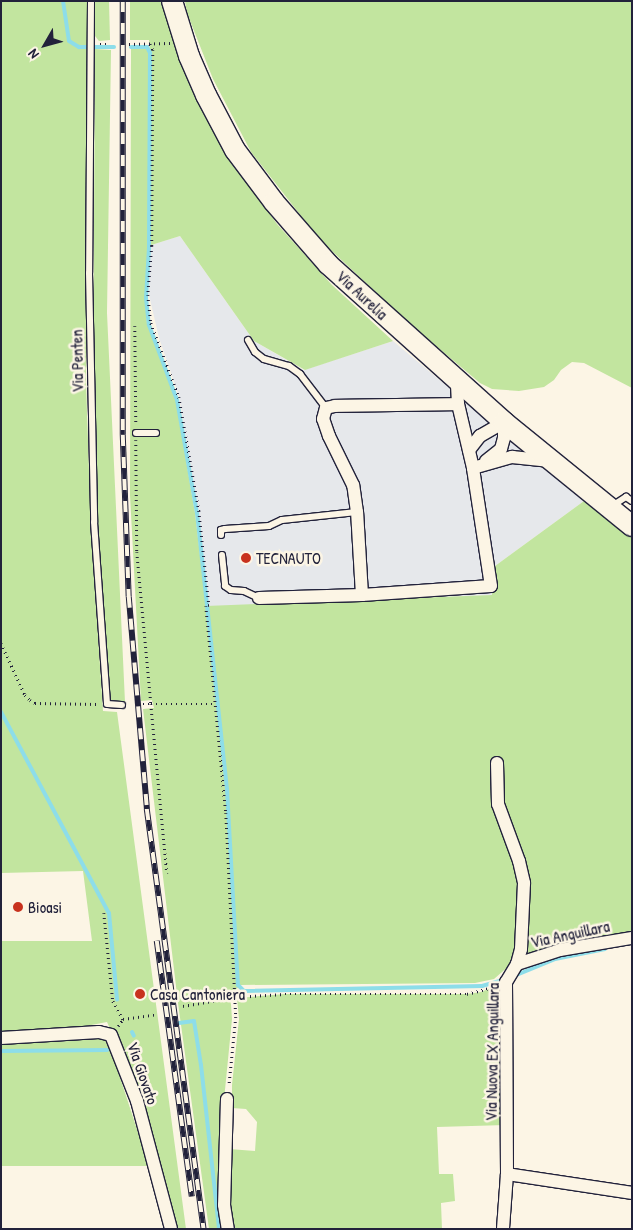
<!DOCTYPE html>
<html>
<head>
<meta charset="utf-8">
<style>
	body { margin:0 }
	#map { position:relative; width:633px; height:1230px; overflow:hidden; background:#fcf5e5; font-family:"Patrick Hand",sans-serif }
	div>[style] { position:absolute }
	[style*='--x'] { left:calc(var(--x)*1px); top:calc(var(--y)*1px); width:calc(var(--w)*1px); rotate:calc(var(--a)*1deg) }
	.built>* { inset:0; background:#e6e8eb }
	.green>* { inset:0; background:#c2e59f }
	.stream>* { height:4px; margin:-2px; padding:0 2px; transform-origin:2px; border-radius:2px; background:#8ddde9 }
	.path>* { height:2.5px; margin-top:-1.25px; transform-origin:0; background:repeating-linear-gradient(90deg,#22223b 0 1px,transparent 0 5px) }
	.roads { filter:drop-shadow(1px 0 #22223b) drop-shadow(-1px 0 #22223b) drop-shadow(0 1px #22223b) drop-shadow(0 -1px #22223b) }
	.lane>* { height:6px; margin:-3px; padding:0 3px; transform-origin:3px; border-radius:3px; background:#fcf5e5 }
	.street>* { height:12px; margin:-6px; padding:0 6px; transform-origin:6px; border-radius:6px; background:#fcf5e5 }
	.primary>* { height:20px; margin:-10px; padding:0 10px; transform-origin:10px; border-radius:10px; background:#fcf5e5 }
	.rail>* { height:5.5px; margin-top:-2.75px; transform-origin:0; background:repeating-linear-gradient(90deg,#fcf5e5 0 11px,#22223b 0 22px); box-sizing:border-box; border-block:1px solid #22223b }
	.dots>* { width:14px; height:14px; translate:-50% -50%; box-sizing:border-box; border:2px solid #fcf5e5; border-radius:50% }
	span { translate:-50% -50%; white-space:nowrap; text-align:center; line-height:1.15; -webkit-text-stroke:5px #fcf5e5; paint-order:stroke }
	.street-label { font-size:16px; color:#22223b }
	.poi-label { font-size:16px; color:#22223b }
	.left { translate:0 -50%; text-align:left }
	.frame { position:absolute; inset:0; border:2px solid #22223b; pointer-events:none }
	.north { position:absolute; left:20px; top:20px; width:50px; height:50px; -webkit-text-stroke:4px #fcf5e5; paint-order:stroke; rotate:232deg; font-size:14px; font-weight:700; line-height:20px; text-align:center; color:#22223b }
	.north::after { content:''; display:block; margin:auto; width:18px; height:22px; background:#22223b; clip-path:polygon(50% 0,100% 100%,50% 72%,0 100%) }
</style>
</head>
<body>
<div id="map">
	<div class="built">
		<div style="clip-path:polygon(180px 236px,254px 341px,304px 370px,393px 341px,584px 501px,491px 569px,492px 595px,209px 607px,198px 511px,179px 396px,159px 338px,149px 295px,148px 246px)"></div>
	</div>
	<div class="green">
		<div style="clip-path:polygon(1px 1px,89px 1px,86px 382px,91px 529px,103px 711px,117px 712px,186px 1229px,175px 1229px,133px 1080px,107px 1022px,65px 1030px,1px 1033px,1px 941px,92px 941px,83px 871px,1px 873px)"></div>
		<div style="clip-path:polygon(95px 1px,109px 1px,110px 40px,99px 41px,95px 36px)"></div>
		<div style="clip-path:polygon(130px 1px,161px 1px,175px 38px,250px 186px,277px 224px,332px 285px,393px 341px,305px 370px,254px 341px,180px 236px,148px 246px,145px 298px,147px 324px,174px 389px,195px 513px,206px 606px,492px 595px,491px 569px,584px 501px,632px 538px,632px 934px,510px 965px,494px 979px,475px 983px,241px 985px,228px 996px,231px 1004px,232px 1019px,224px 1100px,224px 1229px,209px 1229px,178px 1003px,143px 709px,154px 708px,152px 700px,141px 701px,130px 495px,131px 48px,147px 48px,149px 53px,149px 91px,150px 53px,149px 40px,130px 40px)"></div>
		<div style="clip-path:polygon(185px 1px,632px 1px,632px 388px,584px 363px,572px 362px,561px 370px,554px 380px,544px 387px,519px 391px,492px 389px,480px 383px,411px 325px,319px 239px,251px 152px,213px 79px,187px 13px)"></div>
		<div style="clip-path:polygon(95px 49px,111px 50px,107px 313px,125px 702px,112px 702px,109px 698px,98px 531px,93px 400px)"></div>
		<div style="clip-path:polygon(506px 982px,506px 1125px,437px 1127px,439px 1174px,453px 1174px,455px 1201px,441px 1203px,442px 1229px,231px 1229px,228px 1211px,229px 1149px,255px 1151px,257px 1122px,246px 1109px,232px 1108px,232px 1085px,239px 1019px,237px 998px,285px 994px,467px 994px,481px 992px)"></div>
		<div style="clip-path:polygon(86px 1037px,101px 1037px,109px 1044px,149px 1166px,1px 1166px,1px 1044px,70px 1041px)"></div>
	</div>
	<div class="stream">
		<div style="--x:63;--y:1;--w:40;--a:81.5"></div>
		<div style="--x:69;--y:41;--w:12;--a:31"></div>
		<div style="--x:79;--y:47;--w:35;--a:0"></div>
		<div style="--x:131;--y:47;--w:16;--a:0"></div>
		<div style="--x:147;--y:47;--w:7;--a:63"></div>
		<div style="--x:150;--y:53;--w:195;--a:90.3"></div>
		<div style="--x:149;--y:248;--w:50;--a:93.4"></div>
		<div style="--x:146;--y:298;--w:27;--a:84"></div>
		<div style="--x:149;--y:325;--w:80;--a:69.5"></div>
		<div style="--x:177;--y:400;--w:115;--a:80"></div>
		<div style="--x:197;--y:513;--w:279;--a:83.8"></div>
		<div style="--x:227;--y:790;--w:195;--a:86.8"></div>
		<div style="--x:238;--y:985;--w:8;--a:45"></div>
		<div style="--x:244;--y:991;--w:238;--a:-1.2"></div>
		<div style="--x:482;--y:986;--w:22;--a:-16"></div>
		<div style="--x:1;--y:712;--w:228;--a:61.8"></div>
		<div style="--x:109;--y:913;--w:87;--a:84.7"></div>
		<div style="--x:514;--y:976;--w:44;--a:-22.5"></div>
		<div style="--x:555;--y:959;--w:51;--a:-11.3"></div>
		<div style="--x:179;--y:1023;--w:15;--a:-8"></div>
		<div style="--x:194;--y:1021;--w:45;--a:81"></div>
		<div style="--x:201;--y:1065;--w:165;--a:83.7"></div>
		<div style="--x:132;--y:1032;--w:4;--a:63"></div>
		<div style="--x:1;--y:1051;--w:106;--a:-0.5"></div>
	</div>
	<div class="path">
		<div style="--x:100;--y:44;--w:10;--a:0"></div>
		<div style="--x:129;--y:44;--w:41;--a:-1.4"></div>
		<div style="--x:150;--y:44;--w:7;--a:63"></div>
		<div style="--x:153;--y:50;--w:196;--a:90.3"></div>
		<div style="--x:152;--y:246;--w:49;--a:94.7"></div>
		<div style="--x:148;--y:295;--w:28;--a:84"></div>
		<div style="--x:151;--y:323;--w:79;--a:69.3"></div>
		<div style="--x:179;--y:397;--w:116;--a:80"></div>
		<div style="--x:199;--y:511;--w:95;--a:83.9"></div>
		<div style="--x:209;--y:605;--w:3;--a:162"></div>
		<div style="--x:206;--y:606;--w:208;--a:84.5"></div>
		<div style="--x:226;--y:813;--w:204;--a:87.2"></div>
		<div style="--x:236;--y:1017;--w:70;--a:95.7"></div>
		<div style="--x:135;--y:326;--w:99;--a:89.4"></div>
		<div style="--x:136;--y:440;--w:112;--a:89.5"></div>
		<div style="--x:137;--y:552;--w:153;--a:84.7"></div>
		<div style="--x:151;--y:704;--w:64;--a:0"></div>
		<div style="--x:1;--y:643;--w:57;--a:65.2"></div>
		<div style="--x:25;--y:695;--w:7;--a:45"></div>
		<div style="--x:30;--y:700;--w:6;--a:31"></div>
		<div style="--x:35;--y:703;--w:63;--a:0.9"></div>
		<div style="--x:143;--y:704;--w:8;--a:0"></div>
		<div style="--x:151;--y:704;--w:170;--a:84.6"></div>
		<div style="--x:104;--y:913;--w:88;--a:84.2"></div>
		<div style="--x:113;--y:1001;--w:21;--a:61"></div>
		<div style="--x:183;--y:1006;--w:53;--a:-9.8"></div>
		<div style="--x:235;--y:997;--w:50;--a:-3.4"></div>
		<div style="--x:285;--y:994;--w:182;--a:0"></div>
		<div style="--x:467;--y:994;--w:27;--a:-15"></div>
		<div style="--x:118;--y:1026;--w:9;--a:-54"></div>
		<div style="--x:123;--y:1019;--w:35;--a:-8"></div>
	</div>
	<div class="roads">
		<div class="lane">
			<div style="--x:91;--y:1;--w:272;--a:90.4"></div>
			<div style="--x:89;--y:273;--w:249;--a:88.8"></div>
			<div style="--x:94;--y:522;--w:182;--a:85.9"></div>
			<div style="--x:107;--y:704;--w:15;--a:4"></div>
			<div style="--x:248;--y:340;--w:14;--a:60"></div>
			<div style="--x:255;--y:352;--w:11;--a:38"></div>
			<div style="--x:264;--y:359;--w:26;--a:16"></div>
			<div style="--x:289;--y:366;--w:14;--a:36"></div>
			<div style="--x:300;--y:374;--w:43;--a:52.6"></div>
			<div style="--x:136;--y:433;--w:20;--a:0"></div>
			<div style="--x:612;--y:506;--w:17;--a:-33"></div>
			<div style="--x:626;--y:497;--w:7;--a:34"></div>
			<div style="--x:221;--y:535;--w:5;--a:-90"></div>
			<div style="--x:221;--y:530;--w:4;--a:-14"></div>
			<div style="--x:225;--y:529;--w:44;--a:-3.9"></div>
			<div style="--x:269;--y:526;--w:14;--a:-25"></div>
			<div style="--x:282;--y:520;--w:75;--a:-6.1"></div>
			<div style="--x:222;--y:555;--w:31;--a:84"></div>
			<div style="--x:225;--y:586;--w:7;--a:34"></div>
			<div style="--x:231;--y:590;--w:13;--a:4"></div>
			<div style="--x:244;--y:591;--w:17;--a:25"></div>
		</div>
		<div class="street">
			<div style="--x:469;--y:450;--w:18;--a:-52"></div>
			<div style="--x:480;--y:436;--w:28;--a:-30"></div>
			<div style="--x:486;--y:461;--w:19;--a:-39"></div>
			<div style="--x:501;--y:449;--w:11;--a:-75"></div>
			<div style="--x:504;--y:438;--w:16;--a:-90"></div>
			<div style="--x:473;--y:468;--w:41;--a:-15.8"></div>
			<div style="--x:512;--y:457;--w:36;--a:6"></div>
			<div style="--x:362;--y:595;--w:83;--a:-93.4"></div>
			<div style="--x:357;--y:512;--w:27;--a:-98"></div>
			<div style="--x:353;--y:485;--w:55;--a:-116.1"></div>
			<div style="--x:329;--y:436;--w:18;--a:-109"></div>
			<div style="--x:323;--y:419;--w:11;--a:-75"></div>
			<div style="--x:326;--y:408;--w:9;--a:-13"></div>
			<div style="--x:335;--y:406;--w:123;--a:-0.9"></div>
			<div style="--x:259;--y:598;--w:103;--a:-1.7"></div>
			<div style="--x:362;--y:595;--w:129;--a:-4"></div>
			<div style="--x:491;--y:586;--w:119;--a:-98.7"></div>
			<div style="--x:473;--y:468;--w:66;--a:-103.2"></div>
			<div style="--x:458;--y:404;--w:22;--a:-93"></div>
			<div style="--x:497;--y:763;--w:41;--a:88.6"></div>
			<div style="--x:498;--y:804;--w:61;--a:69.8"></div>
			<div style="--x:519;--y:861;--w:23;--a:77"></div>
			<div style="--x:524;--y:883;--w:66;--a:92.6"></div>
			<div style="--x:521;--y:949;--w:16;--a:105"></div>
			<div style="--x:517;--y:964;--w:21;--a:121"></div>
			<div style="--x:506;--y:982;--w:192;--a:89.7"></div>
			<div style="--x:507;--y:1174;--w:55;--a:94.2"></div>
			<div style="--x:517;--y:964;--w:45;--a:-18"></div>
			<div style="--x:560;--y:950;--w:73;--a:-9.5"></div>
			<div style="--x:1;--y:1038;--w:98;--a:-3.5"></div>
			<div style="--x:99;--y:1032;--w:12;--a:14"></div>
			<div style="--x:111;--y:1035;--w:71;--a:68.5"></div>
			<div style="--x:137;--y:1101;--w:132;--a:75.1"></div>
			<div style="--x:227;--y:1099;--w:106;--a:91.6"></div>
			<div style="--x:224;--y:1205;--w:24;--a:81"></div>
			<div style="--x:507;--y:1174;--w:126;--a:8.6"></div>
		</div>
		<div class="primary">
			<div style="--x:172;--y:1;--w:58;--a:72.8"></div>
			<div style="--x:189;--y:56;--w:43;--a:66.4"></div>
			<div style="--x:206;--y:95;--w:62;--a:62.2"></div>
			<div style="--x:235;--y:150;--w:65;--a:53.1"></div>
			<div style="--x:274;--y:202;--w:82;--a:48.9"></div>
			<div style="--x:328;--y:264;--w:237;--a:41.9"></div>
			<div style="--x:504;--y:422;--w:165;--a:39.1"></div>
		</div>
	</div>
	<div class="rail">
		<div style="--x:123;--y:1;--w:434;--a:90"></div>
		<div style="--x:123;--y:435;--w:162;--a:87.9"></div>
		<div style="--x:129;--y:597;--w:213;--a:85.1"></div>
		<div style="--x:147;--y:809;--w:424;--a:82.3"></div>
		<div style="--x:157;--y:941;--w:258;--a:82.2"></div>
	</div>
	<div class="dots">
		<div style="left:246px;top:558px;background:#c8321e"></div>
		<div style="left:18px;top:907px;background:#c8321e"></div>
		<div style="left:140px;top:994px;background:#c8321e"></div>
	</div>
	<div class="street-label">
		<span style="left:362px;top:295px;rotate:43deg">Via Aurelia</span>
		<span style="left:77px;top:361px;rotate:-91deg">Via Penten</span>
		<span style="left:570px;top:934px;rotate:-12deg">Via Anguillara</span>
		<span style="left:492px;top:1052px;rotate:-89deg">Via Nuova EX Anguillara</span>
		<span style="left:143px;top:1073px;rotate:71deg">Via Giovato</span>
	</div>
	<div class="poi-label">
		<span class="left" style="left:256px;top:558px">TECNAUTO</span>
		<span class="left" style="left:28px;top:907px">Bioasi</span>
		<span class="left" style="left:150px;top:994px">Casa Cantoniera</span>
	</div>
	<div class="frame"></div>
	<div class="north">N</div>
</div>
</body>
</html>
